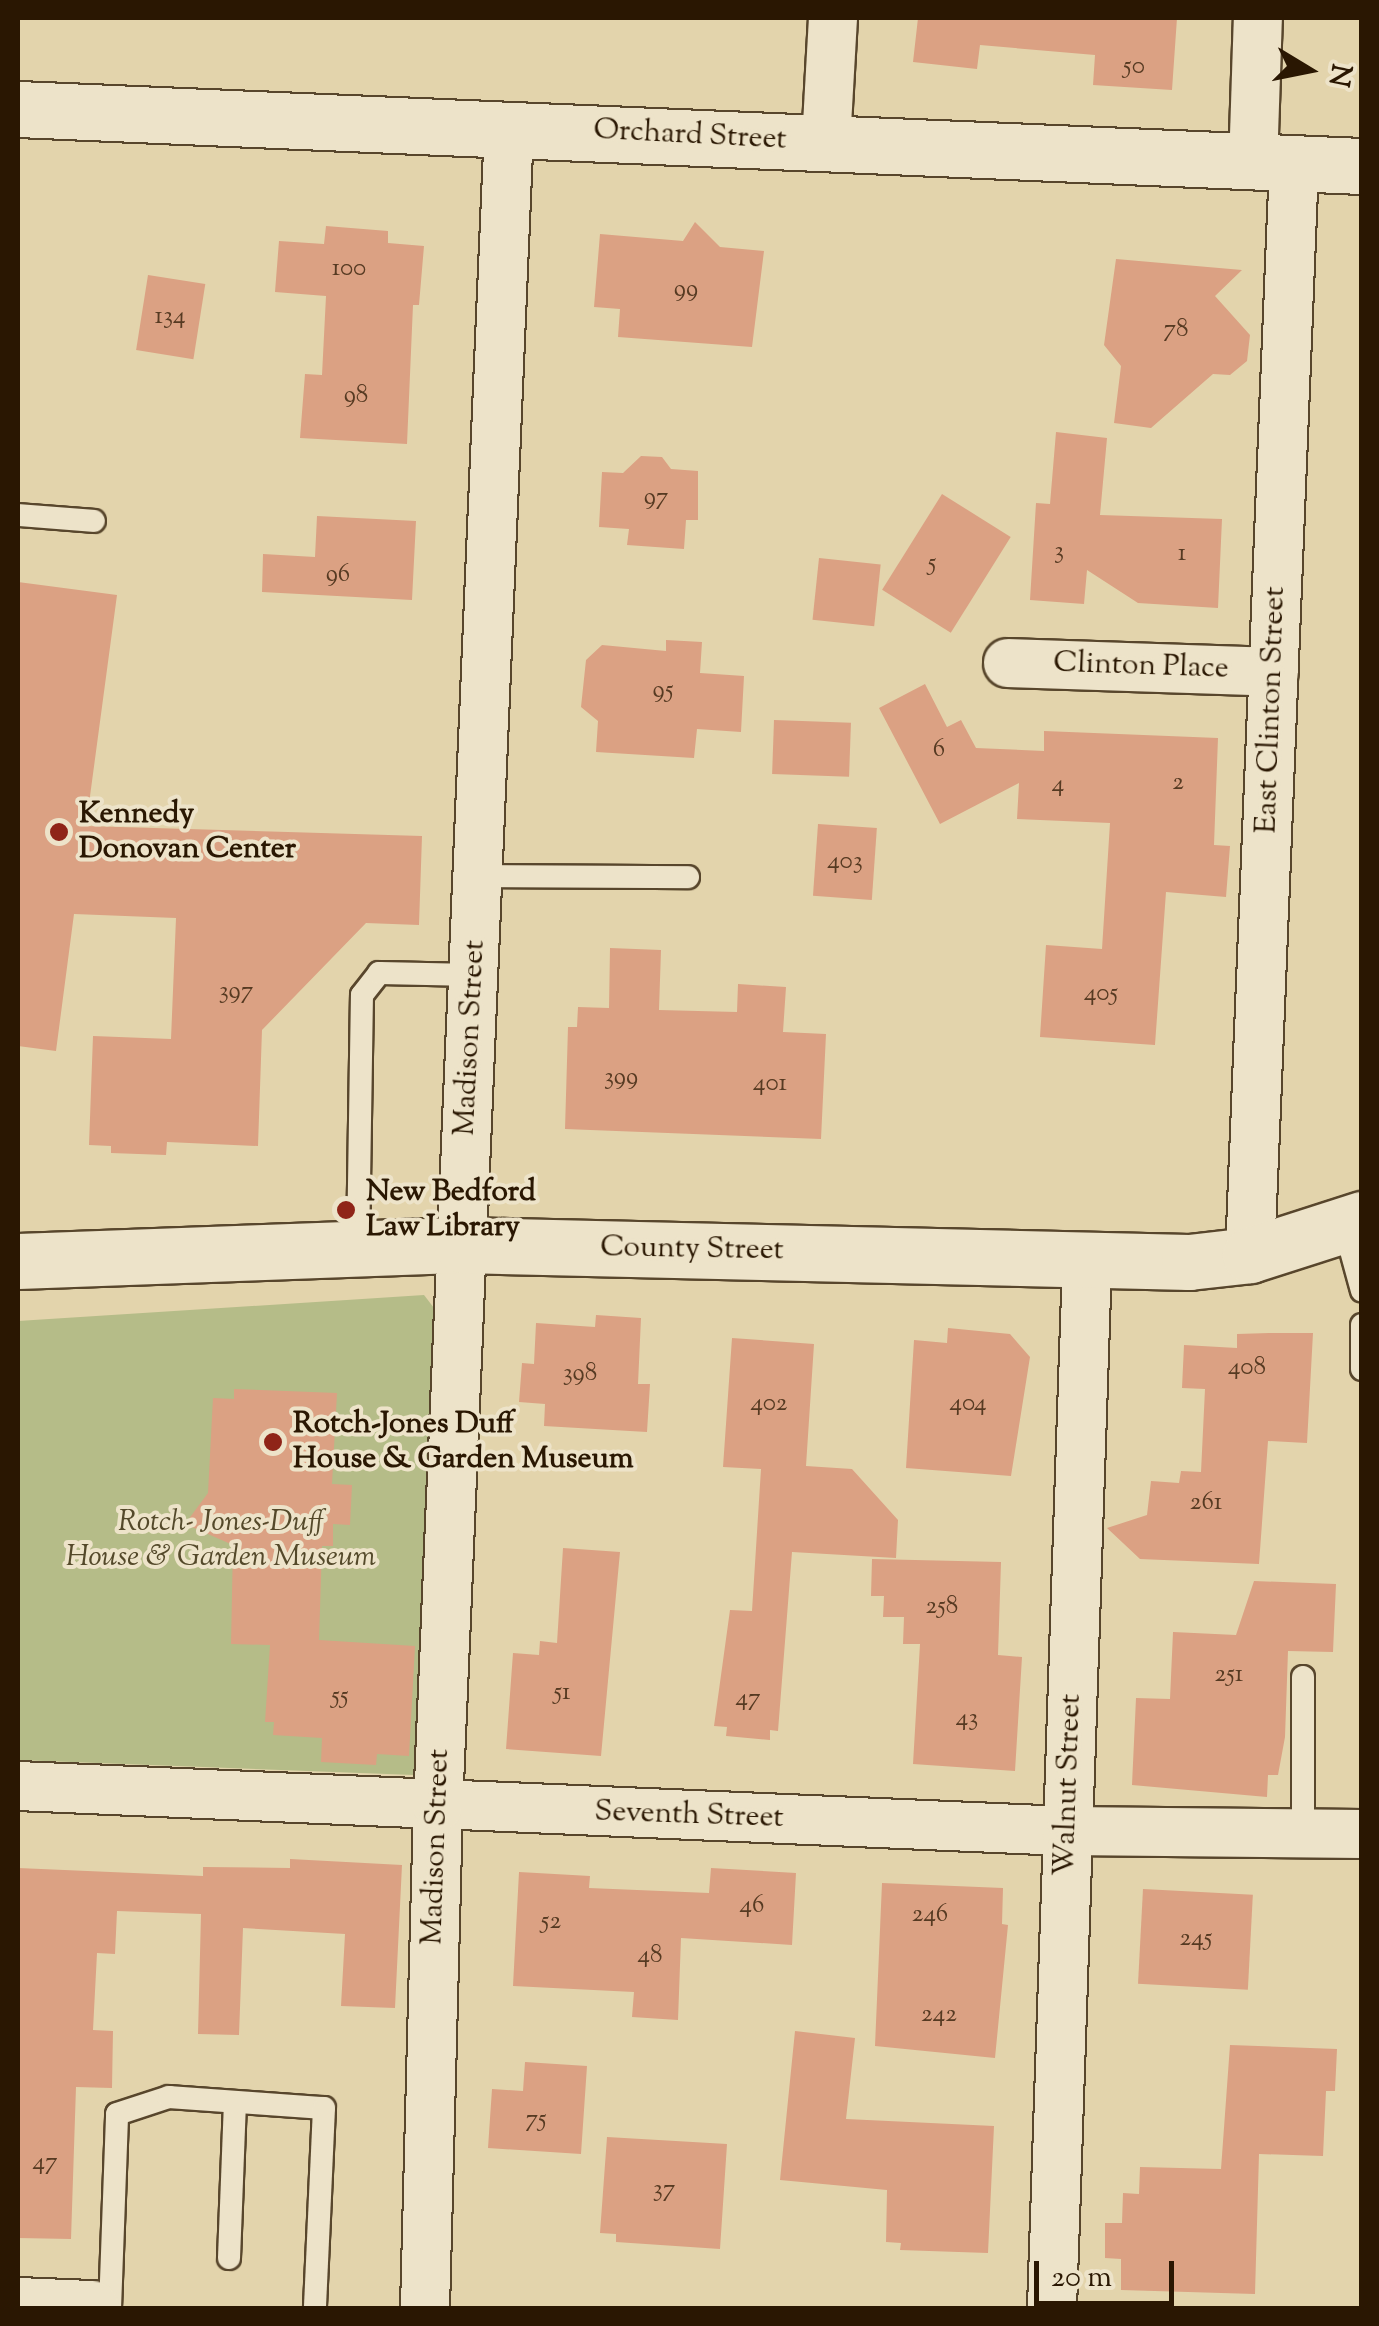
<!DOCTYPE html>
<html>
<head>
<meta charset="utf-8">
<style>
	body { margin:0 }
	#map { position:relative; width:1379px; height:2326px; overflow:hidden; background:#e3d4ac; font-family:"Sorts Mill Goudy",serif }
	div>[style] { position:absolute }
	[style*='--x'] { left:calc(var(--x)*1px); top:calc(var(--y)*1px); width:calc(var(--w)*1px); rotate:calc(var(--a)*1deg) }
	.green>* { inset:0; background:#b5bc88 }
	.building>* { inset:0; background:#dba183; transform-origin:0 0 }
	.roads { filter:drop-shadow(2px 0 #58462c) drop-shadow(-2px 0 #58462c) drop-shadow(0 2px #58462c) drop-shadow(0 -2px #58462c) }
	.service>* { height:22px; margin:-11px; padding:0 11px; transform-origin:11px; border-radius:11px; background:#ede3c9 }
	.minor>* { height:48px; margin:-24px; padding:0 24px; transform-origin:24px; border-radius:24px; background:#ede3c9 }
	.tertiary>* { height:55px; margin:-27.5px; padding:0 27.5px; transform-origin:27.5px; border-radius:27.5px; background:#ede3c9 }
	.secondary>* { height:55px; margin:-27.5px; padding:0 27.5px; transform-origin:27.5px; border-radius:27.5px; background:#ede3c9 }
	.dots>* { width:28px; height:28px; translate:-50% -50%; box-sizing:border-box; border:5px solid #ede3c9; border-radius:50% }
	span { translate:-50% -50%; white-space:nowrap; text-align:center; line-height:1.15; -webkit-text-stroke:8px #ede3c9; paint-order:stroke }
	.number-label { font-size:25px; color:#563a22 }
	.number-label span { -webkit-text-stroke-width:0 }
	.street-label { font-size:30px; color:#2a1702 }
	.poi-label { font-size:30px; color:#2a1702; font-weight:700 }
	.left { translate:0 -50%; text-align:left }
	.park-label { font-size:30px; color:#54492a; font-style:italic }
	.frame { position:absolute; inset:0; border:20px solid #2a1702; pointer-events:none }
	.north { position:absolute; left:1259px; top:20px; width:100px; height:100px; -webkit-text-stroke:8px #ede3c9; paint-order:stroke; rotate:100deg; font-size:28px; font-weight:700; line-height:40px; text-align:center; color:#2a1702 }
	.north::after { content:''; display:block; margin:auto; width:35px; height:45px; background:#2a1702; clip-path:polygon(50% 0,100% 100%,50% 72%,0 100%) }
	.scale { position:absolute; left:1034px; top:2261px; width:140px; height:45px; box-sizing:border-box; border:5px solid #2a1702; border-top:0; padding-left:12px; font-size:30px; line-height:35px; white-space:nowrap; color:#2a1702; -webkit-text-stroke:8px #ede3c9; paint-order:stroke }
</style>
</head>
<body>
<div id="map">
	<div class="green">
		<div style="clip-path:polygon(424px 1295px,434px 1308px,414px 1775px,18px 1760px,18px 1321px)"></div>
	</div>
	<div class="building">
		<div style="clip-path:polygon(918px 18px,1177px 18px,1172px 90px,1093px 85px,1095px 55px,980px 45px,977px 69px,913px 62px)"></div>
		<div style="clip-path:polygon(695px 222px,720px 247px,764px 251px,752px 347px,618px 337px,620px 309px,594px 307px,600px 234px,683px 241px)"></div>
		<div style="clip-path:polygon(326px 226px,388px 231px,388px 243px,424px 246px,419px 305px,413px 305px,407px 444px,300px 438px,305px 374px,322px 375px,326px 296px,275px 292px,279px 241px,324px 244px)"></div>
		<div style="clip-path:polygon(1116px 259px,1242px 270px,1215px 296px,1250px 335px,1247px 361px,1230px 375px,1213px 374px,1151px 428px,1114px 423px,1121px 366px,1104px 345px)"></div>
		<div style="left:148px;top:275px;width:58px;height:76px;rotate:9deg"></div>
		<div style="clip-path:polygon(1056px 432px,1107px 438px,1100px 515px,1222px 519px,1218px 608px,1138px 603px,1087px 570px,1084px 604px,1030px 600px,1036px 503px,1050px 504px)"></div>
		<div style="clip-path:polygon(641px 456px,662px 457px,671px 469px,698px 471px,698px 520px,686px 520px,684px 549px,627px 545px,629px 529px,599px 527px,602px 472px,623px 473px)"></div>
		<div style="left:942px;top:494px;width:81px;height:113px;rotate:32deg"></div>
		<div style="clip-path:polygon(317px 516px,416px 521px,412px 600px,262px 592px,263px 554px,315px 557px)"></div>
		<div style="left:819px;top:558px;width:62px;height:62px;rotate:6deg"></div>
		<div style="clip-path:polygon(18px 582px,117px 595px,86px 826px,422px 836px,419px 925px,366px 923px,262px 1030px,258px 1146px,167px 1142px,166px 1155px,111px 1153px,111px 1146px,89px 1145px,93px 1036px,171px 1039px,176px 918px,74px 914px,56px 1051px,18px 1046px)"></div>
		<div style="clip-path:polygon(666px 640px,702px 642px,700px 673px,744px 676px,741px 732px,697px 729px,694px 758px,596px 752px,598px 721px,581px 707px,586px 660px,602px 645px,666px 651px)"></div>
		<div style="clip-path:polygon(925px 684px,947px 727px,961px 720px,976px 748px,1044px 751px,1044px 731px,1218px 738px,1214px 845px,1230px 846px,1226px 897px,1166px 892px,1155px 1045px,1040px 1037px,1046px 945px,1102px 949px,1110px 823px,1017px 819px,1019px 783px,940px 824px,879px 708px)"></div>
		<div style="left:774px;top:720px;width:77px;height:54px;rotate:2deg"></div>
		<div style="left:818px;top:824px;width:59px;height:72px;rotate:4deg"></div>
		<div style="clip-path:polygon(610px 948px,661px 950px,659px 1010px,737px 1012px,738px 984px,786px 987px,783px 1032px,826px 1034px,821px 1139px,565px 1129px,568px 1027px,577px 1027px,578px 1007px,609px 1008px)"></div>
		<div style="clip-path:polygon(596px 1315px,641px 1318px,638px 1384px,650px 1384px,647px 1432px,544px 1426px,545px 1404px,519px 1402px,522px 1363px,534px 1364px,536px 1323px,595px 1327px)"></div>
		<div style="clip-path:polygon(948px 1328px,1010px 1334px,1030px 1357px,1011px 1476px,906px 1468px,914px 1340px,947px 1343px)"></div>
		<div style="clip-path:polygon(1269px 1333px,1313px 1333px,1307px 1443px,1268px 1441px,1259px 1564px,1140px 1559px,1107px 1528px,1147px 1515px,1151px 1481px,1179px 1483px,1181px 1471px,1201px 1472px,1205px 1389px,1182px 1388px,1184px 1345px,1237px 1348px,1237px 1334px)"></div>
		<div style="clip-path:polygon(732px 1338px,814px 1344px,806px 1466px,852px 1469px,898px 1520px,896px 1558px,792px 1552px,778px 1731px,770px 1730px,770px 1740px,726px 1736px,727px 1727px,714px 1726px,730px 1610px,752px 1611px,761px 1469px,723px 1467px)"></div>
		<div style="clip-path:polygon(234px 1389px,337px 1393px,332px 1484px,352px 1485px,350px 1525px,333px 1524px,333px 1546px,322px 1546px,319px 1640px,415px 1646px,409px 1756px,377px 1754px,376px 1765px,321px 1762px,322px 1738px,273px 1735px,274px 1722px,265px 1722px,270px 1645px,231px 1644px,233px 1545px,185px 1524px,208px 1493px,213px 1398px,234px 1399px)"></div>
		<div style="clip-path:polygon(563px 1548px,620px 1552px,601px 1756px,506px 1749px,513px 1653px,539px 1655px,540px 1641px,557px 1643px)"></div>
		<div style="clip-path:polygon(872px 1559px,1001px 1562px,998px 1655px,1022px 1657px,1015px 1771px,913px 1764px,920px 1644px,903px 1644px,904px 1617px,883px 1617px,884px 1596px,871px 1596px)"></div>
		<div style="clip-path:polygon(1254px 1581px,1336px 1584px,1333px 1652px,1288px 1651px,1285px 1737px,1278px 1775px,1268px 1775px,1267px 1797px,1132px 1785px,1136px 1698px,1170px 1699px,1173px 1632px,1236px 1635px)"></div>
		<div style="clip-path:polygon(290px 1859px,402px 1865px,395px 2008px,341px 2006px,345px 1934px,243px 1928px,239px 2035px,198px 2034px,201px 1914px,117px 1911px,115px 1954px,97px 1953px,93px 2030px,113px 2031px,112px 2088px,76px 2087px,71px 2239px,18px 2238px,18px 1868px,203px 1876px,203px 1867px,290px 1868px)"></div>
		<div style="clip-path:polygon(711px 1868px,796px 1873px,792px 1945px,681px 1938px,678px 2020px,632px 2017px,634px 1992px,513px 1986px,519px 1872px,590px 1876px,589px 1888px,709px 1893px)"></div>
		<div style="clip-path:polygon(882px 1883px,1003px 1888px,1002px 1924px,1008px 1925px,995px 2058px,875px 2046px)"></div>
		<div style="left:1143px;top:1889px;width:110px;height:95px;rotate:3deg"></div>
		<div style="clip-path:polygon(795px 2031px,855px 2038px,846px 2119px,994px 2126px,988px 2253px,900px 2250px,901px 2243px,886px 2242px,887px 2190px,780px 2180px)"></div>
		<div style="clip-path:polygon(1230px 2045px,1337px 2049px,1335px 2091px,1326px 2091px,1323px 2156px,1259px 2154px,1255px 2294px,1121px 2290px,1121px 2259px,1105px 2258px,1105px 2223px,1122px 2223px,1123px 2193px,1139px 2194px,1140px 2167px,1221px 2169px)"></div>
		<div style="clip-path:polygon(525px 2062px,587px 2066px,581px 2154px,488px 2148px,492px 2089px,523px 2091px)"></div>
		<div style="clip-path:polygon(607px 2137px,727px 2144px,720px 2249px,616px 2242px,616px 2234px,600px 2233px)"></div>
	</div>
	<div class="roads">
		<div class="service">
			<div style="--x:18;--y:515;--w:76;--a:4.5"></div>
			<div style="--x:478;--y:876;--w:210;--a:0.3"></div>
			<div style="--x:1344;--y:1225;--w:68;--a:74.7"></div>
			<div style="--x:358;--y:1248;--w:253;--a:-89.1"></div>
			<div style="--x:362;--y:995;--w:28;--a:-52"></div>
			<div style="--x:379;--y:973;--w:95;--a:1.2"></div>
			<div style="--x:1362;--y:1325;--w:44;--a:90"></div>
			<div style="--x:1303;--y:1833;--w:156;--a:-90"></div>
			<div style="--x:229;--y:2258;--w:154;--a:-87.8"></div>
			<div style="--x:110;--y:2308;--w:194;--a:-87.9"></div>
			<div style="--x:117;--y:2114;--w:55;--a:-18.1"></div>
			<div style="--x:169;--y:2097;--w:155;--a:4.1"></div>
			<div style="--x:324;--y:2108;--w:200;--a:92.6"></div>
		</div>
		<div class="minor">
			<div style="--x:826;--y:143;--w:125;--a:-86.8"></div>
			<div style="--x:1253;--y:165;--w:147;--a:-88.1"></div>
			<div style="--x:1008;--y:663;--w:266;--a:1.9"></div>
			<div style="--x:1250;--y:1255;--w:1090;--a:-87.69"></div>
			<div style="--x:18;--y:1786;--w:1050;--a:2.46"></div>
			<div style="--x:1067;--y:1831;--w:295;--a:0.6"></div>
			<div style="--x:425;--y:2308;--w:501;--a:-88.51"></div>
			<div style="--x:438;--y:1807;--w:1681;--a:-87.58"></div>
			<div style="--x:1052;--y:2308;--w:1047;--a:-88.08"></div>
		</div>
		<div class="tertiary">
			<div style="--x:18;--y:109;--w:1345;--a:2.43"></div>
			<div style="--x:18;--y:2305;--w:73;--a:2.4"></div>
		</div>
		<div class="secondary">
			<div style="--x:18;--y:1261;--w:444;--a:-2.1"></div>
			<div style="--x:462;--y:1245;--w:727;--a:1.34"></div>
			<div style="--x:1189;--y:1262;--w:61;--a:-6.5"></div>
			<div style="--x:1250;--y:1255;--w:118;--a:-17.8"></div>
		</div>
	</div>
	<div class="dots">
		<div style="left:59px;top:832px;background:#8f2418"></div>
		<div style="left:346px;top:1210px;background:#8f2418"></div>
		<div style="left:273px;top:1442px;background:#8f2418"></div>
	</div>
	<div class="number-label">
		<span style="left:1134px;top:67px">50</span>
		<span style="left:349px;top:269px">100</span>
		<span style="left:686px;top:290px">99</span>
		<span style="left:170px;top:317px">134</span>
		<span style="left:1176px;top:330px">78</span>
		<span style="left:356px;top:396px">98</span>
		<span style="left:656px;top:498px">97</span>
		<span style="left:1059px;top:552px">3</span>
		<span style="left:1182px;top:554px">1</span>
		<span style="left:932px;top:564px">5</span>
		<span style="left:338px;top:575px">96</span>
		<span style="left:663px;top:691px">95</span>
		<span style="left:939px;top:750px">6</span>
		<span style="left:1178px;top:783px">2</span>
		<span style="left:1058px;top:785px">4</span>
		<span style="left:845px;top:862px">403</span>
		<span style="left:236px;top:992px">397</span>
		<span style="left:1101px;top:994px">405</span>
		<span style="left:621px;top:1078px">399</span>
		<span style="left:770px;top:1084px">401</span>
		<span style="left:1247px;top:1368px">408</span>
		<span style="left:580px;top:1374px">398</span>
		<span style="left:769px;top:1404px">402</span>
		<span style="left:968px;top:1404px">404</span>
		<span style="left:1206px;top:1503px">261</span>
		<span style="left:942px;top:1607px">258</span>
		<span style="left:1229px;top:1675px">251</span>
		<span style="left:562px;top:1693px">51</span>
		<span style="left:340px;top:1697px">55</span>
		<span style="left:748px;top:1699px">47</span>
		<span style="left:967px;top:1719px">43</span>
		<span style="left:752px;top:1906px">46</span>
		<span style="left:930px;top:1915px">246</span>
		<span style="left:551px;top:1922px">52</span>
		<span style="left:1196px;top:1939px">245</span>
		<span style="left:650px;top:1956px">48</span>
		<span style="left:939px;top:2015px">242</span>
		<span style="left:536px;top:2120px">75</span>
		<span style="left:45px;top:2163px">47</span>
		<span style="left:664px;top:2190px">37</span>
	</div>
	<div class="street-label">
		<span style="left:690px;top:136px;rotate:3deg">Orchard Street</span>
		<span style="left:1141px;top:667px;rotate:2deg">Clinton Place</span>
		<span style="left:1272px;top:710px;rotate:-88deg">East Clinton Street</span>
		<span style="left:471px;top:1038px;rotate:-87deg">Madison Street</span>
		<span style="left:692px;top:1250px;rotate:1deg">County Street</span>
		<span style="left:1069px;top:1785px;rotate:-88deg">Walnut Street</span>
		<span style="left:689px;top:1816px;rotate:2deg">Seventh Street</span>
		<span style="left:437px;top:1847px;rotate:-88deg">Madison Street</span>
	</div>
	<div class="poi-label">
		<span class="left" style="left:79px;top:832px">Kennedy<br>Donovan Center</span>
		<span class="left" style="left:366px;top:1210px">New Bedford<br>Law Library</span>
		<span class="left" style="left:293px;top:1442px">Rotch-Jones Duff<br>House &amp; Garden Museum</span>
	</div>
	<div class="park-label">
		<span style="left:221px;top:1540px">Rotch- Jones-Duff<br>House &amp; Garden Museum</span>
	</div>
	<div class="frame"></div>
	<div class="north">N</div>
	<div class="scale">20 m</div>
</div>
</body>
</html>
